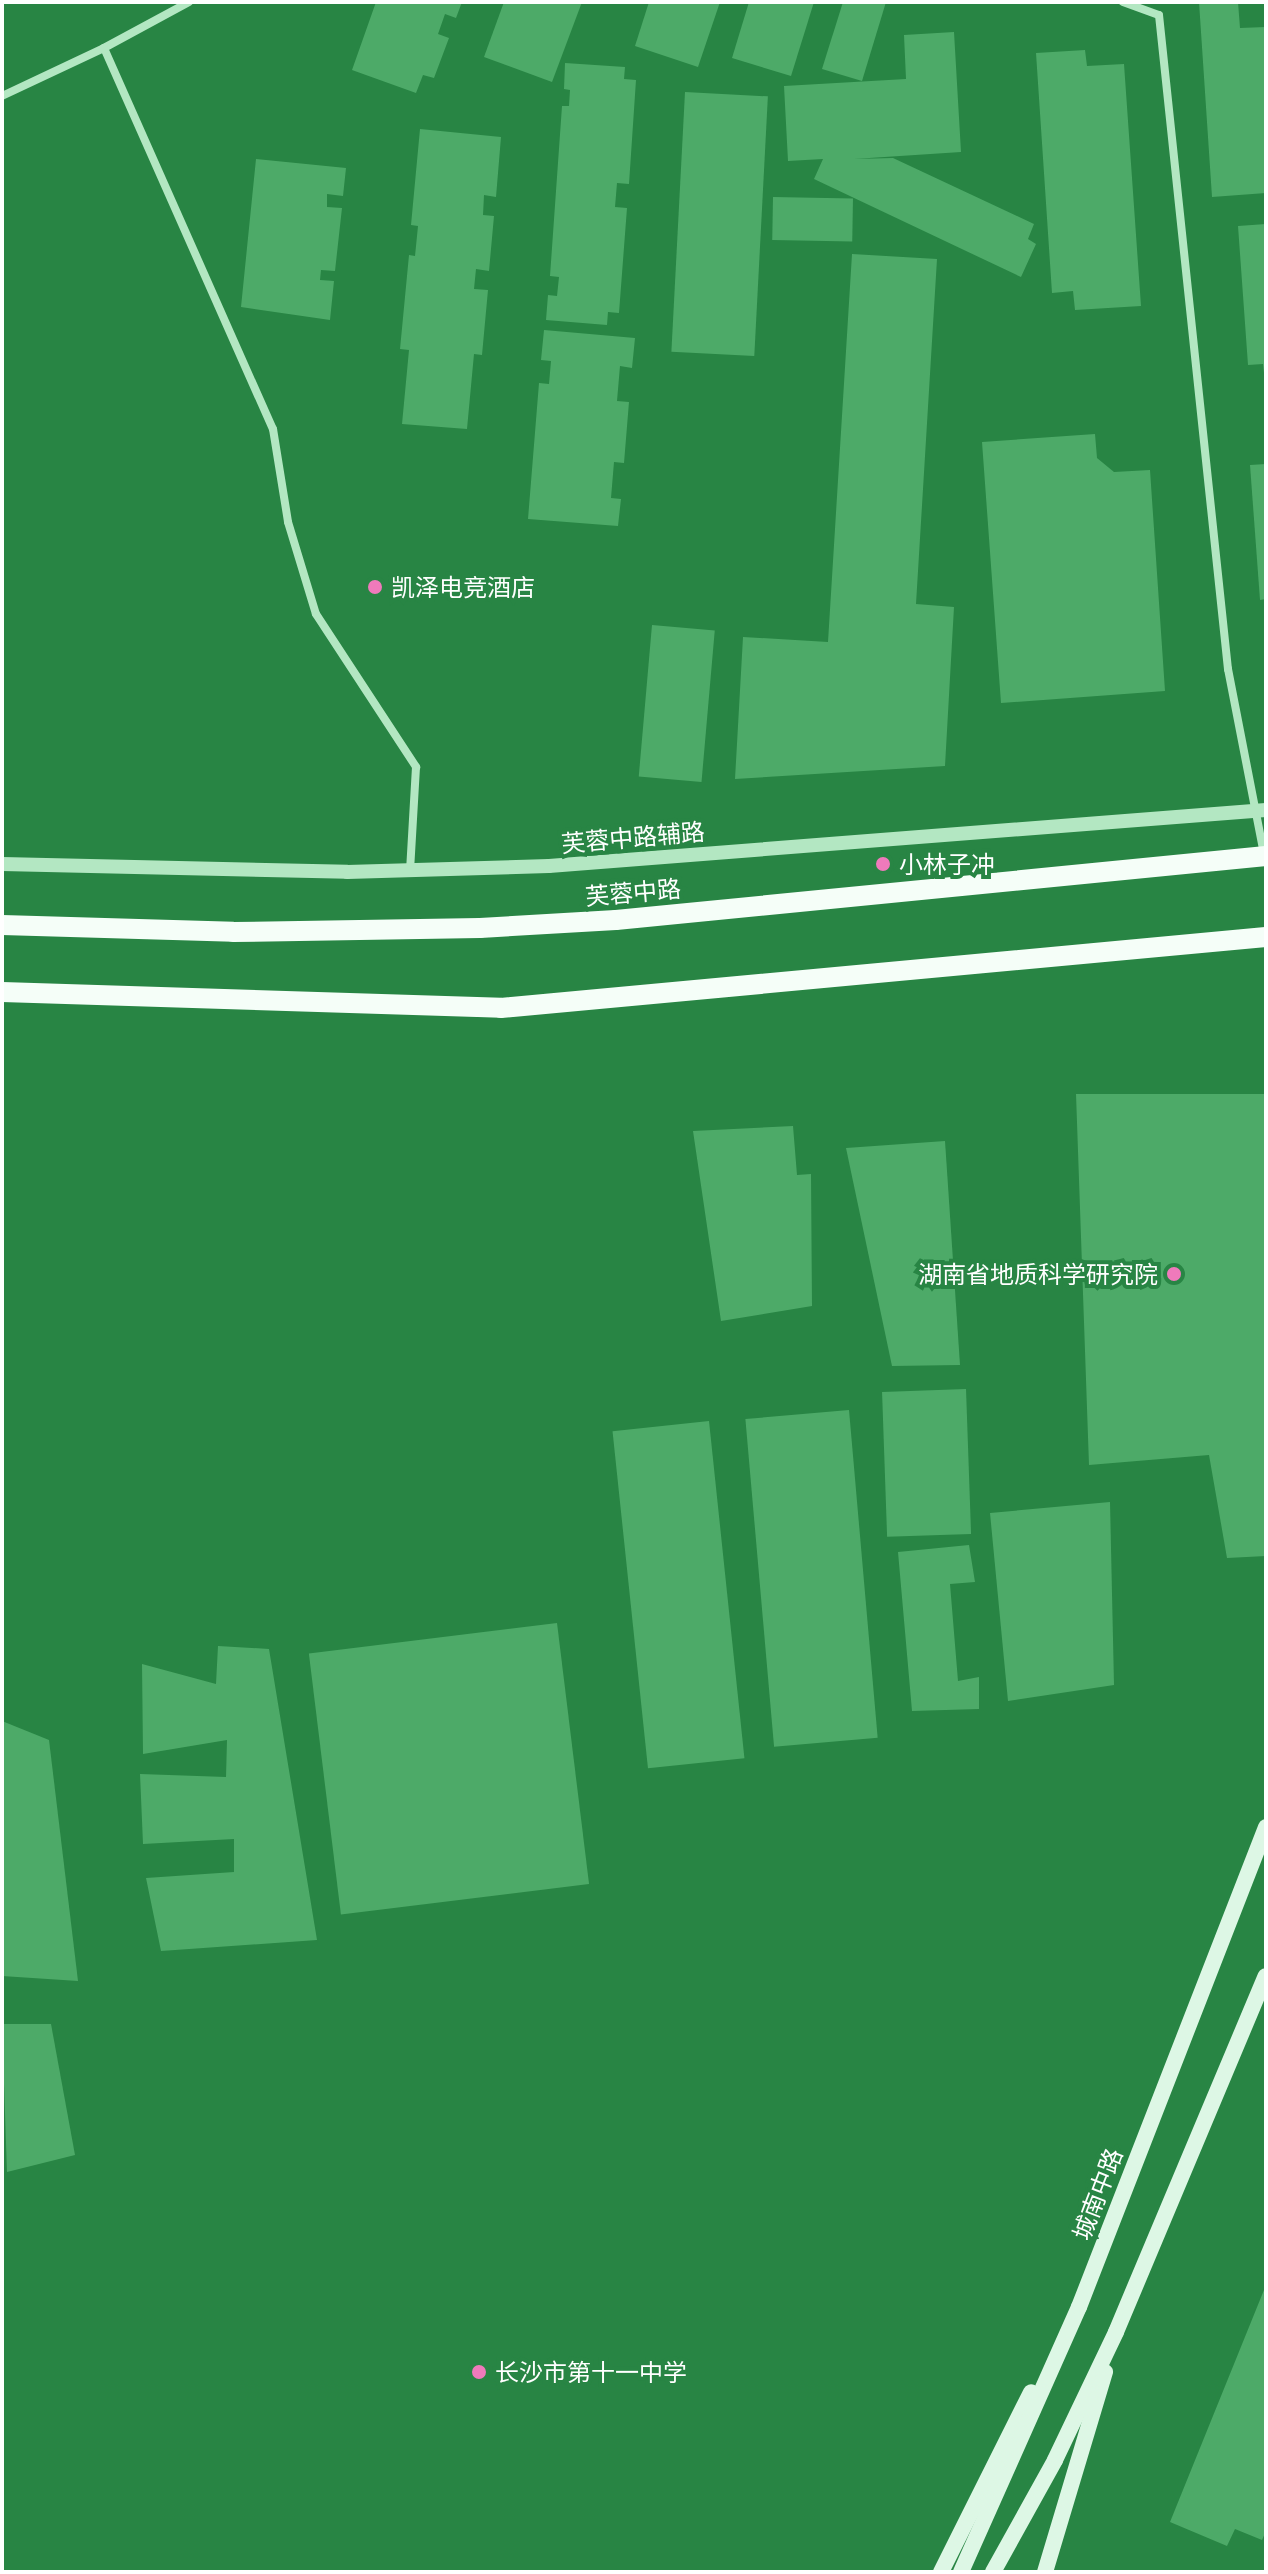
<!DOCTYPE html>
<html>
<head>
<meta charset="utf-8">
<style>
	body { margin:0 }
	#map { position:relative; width:1268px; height:2574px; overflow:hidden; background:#288544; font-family:Manrope,"Noto Sans SC",sans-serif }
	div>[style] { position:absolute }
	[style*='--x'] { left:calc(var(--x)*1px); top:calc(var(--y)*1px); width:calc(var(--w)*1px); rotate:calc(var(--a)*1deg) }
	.building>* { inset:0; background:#4daa68; transform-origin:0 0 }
	.minor>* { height:8px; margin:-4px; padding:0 4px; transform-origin:4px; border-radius:4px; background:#b3e7c2 }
	.tertiary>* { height:14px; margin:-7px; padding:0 7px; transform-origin:7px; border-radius:7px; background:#b3e7c2 }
	.secondary>* { height:16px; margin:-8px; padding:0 8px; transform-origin:8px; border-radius:8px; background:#ddf7e5 }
	.primary>* { height:20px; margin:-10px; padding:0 10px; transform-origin:10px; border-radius:10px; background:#f5fef8 }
	.dots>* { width:22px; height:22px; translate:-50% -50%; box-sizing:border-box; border:4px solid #288544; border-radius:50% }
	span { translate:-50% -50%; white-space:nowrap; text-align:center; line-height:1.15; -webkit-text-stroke:8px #288544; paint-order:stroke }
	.poi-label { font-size:24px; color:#fff }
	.left { translate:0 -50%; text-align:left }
	.right { translate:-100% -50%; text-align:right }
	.street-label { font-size:24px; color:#fff }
	.frame { position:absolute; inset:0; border:4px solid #fff; pointer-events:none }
</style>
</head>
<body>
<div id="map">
	<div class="building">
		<div style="clip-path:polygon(376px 2px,462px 2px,456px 18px,445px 14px,438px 34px,449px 38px,434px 78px,423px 75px,416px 93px,352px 70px)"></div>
		<div style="clip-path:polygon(504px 2px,582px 2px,552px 82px,484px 57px)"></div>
		<div style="clip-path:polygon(649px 2px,720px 2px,698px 67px,635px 46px)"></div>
		<div style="clip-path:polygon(749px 2px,814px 2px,791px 76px,732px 58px)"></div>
		<div style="clip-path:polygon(843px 2px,886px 2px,862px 81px,822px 69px)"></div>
		<div style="clip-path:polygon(1199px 2px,1238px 2px,1240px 28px,1266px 27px,1266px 193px,1212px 197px)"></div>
		<div style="clip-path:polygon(954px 32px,961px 152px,854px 159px,893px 158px,1034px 224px,1028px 239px,1036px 244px,1021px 277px,814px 179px,823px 159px,788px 161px,784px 86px,906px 79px,904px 35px)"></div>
		<div style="clip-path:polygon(1085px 50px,1087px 66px,1124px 64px,1141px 306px,1075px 310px,1073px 291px,1052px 293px,1036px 53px)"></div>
		<div style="clip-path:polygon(565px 63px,625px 67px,624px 79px,636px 80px,629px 184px,617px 183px,615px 207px,627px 208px,619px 313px,608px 312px,607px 325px,546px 320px,548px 295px,557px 296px,559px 277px,550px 276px,562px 106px,569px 106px,570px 90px,564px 89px)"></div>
		<div style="left:685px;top:92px;width:83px;height:260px;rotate:3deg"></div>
		<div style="clip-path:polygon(420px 129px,501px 137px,496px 197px,484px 195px,483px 215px,494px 216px,489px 271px,476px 269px,474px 289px,488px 290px,482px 355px,474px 354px,467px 429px,402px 424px,409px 350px,400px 349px,409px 255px,415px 256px,418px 226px,411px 225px)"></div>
		<div style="clip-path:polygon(256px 159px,346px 168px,343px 196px,327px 194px,327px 207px,342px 208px,335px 271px,321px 270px,320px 280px,334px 281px,330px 320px,241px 307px)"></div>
		<div style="left:773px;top:197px;width:80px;height:43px;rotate:1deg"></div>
		<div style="clip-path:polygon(1266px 224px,1266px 372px,1264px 373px,1263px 364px,1248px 365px,1238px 226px)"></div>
		<div style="clip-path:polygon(852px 254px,937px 259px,916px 604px,954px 607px,945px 766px,735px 779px,743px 637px,828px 642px)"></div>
		<div style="clip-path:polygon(544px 330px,635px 338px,632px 368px,620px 366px,617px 401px,629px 402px,624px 463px,614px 462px,611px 498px,621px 499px,618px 526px,528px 519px,539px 383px,549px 384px,551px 361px,541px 360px)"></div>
		<div style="clip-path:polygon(1095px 434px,1097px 458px,1114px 472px,1150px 470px,1165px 691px,1001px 703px,982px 442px)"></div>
		<div style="clip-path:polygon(1266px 464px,1266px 599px,1260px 600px,1250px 465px)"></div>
		<div style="left:652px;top:625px;width:63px;height:152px;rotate:5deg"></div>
		<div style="clip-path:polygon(1076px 1094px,1266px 1094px,1266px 1556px,1227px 1558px,1209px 1455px,1089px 1465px)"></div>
		<div style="clip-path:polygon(793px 1126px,797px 1175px,811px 1174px,812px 1306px,721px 1321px,693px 1131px)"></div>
		<div style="clip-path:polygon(945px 1141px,960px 1365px,892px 1366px,846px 1148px)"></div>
		<div style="left:966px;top:1389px;width:145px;height:84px;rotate:88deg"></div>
		<div style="left:849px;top:1410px;width:329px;height:104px;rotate:85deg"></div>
		<div style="left:709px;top:1421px;width:339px;height:97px;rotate:84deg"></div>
		<div style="clip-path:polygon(1110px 1502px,1114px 1685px,1008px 1701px,990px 1513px)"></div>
		<div style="clip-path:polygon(969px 1545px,975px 1582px,950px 1584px,958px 1681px,979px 1677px,979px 1709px,912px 1711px,898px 1552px)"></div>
		<div style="left:557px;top:1623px;width:263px;height:250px;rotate:83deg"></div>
		<div style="clip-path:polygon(218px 1646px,269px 1649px,317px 1940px,161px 1951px,146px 1878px,234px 1872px,234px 1839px,143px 1844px,140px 1774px,226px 1777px,227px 1740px,143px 1754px,142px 1664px,216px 1684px)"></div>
		<div style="clip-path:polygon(2px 1721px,49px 1740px,78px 1981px,2px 1976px)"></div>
		<div style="clip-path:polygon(2px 2024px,51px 2024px,75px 2155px,7px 2172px)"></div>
		<div style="clip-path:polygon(1266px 2285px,1266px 2531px,1262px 2540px,1235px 2529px,1227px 2546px,1170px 2522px)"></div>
	</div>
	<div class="minor">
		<div style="--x:189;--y:2;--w:97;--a:151.6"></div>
		<div style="--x:104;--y:48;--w:417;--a:66.1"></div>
		<div style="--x:273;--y:429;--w:94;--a:80.8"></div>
		<div style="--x:288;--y:522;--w:96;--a:73.1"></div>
		<div style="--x:316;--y:614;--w:183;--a:56.8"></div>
		<div style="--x:416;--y:767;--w:104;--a:93.3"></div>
		<div style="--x:1123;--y:2;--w:38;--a:20"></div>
		<div style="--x:1159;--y:15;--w:658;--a:83.98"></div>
		<div style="--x:1228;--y:669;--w:189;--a:79"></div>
		<div style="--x:2;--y:96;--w:113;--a:-25.2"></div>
	</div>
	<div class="tertiary">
		<div style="--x:2;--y:864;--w:345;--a:1.3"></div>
		<div style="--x:347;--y:872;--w:202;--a:-1.7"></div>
		<div style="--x:549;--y:866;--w:719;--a:-4.47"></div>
	</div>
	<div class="secondary">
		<div style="--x:941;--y:2572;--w:201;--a:-63.4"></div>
		<div style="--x:961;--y:2572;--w:290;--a:-66"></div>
		<div style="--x:1079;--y:2307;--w:515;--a:-68.71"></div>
		<div style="--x:993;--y:2572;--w:128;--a:-61"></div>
		<div style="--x:1055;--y:2460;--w:142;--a:-64.5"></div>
		<div style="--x:1116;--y:2332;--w:386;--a:-67.2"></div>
		<div style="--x:1045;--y:2572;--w:209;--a:-73.3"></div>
	</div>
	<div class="primary">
		<div style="--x:2;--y:925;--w:231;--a:1.7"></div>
		<div style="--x:233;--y:932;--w:247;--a:-0.9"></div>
		<div style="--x:480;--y:928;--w:136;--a:-3.4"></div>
		<div style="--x:616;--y:920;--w:653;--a:-5.62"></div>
		<div style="--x:2;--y:992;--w:499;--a:1.8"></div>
		<div style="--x:501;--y:1008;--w:768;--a:-5.3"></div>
	</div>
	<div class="dots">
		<div style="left:375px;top:587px;background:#ef7abb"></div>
		<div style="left:883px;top:864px;background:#ef7abb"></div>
		<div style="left:1174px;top:1274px;background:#ef7abb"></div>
		<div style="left:479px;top:2372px;background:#ef7abb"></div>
	</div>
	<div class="poi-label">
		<span class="left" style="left:391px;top:587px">凯泽电竞酒店</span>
		<span class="left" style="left:899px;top:864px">小林子冲</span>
		<span class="right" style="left:1158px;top:1274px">湖南省地质科学研究院</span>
		<span class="left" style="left:495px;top:2372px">长沙市第十一中学</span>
	</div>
	<div class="street-label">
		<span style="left:633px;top:837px;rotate:-5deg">芙蓉中路辅路</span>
		<span style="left:633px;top:892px;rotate:-5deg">芙蓉中路</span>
		<span style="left:1097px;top:2194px;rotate:-69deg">城南中路</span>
	</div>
	<div class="frame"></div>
</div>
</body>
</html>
